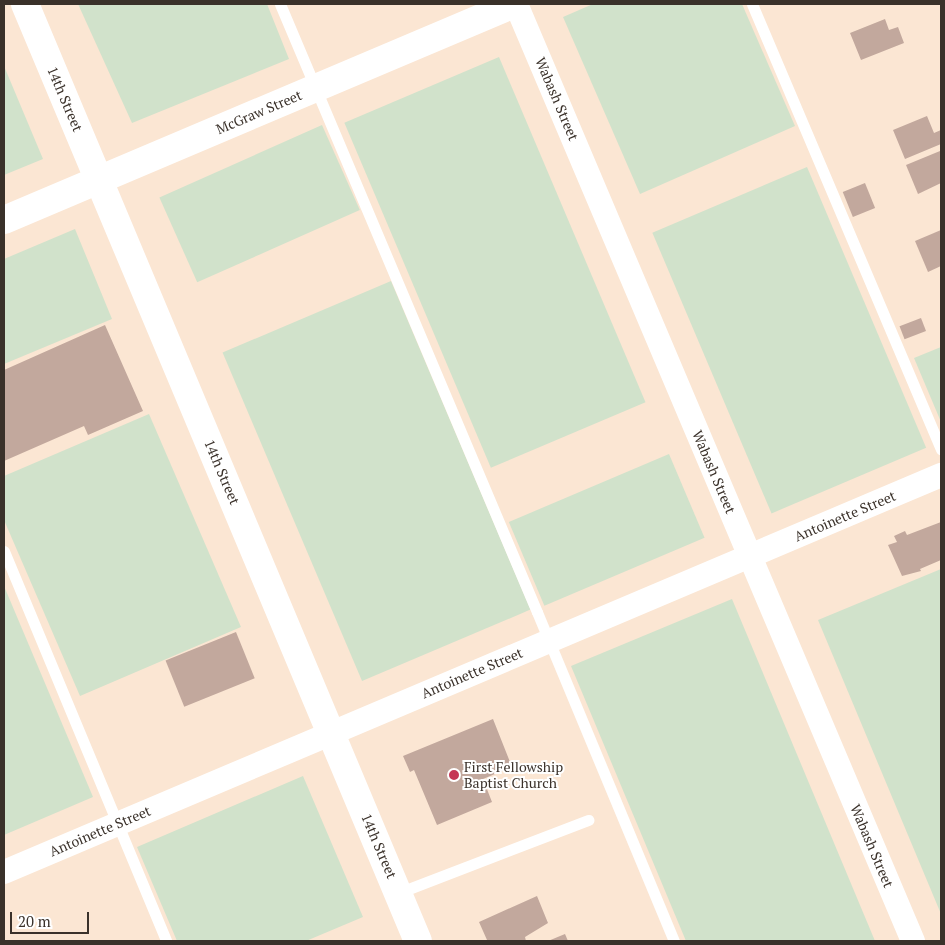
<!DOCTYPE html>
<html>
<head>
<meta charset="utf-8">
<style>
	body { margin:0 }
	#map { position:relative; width:945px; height:945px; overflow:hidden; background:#fbe6d3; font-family:"PT Serif",serif }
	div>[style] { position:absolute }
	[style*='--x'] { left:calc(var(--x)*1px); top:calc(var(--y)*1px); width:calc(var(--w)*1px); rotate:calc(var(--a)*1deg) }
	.green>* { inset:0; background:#d1e2cb; transform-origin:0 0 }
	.building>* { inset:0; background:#c2a89d; transform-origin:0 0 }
	.service>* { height:11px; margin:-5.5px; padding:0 5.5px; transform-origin:5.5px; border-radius:5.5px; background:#fff }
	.minor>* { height:24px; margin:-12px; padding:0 12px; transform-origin:12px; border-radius:12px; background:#fff }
	.tertiary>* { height:28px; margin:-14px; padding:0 14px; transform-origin:14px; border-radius:14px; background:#fff }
	.dots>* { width:14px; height:14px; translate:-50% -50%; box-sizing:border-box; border:2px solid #fff; border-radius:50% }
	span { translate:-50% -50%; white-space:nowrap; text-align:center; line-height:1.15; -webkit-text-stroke:4px #fff; paint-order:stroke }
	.street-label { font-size:14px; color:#3a312a }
	.poi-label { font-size:14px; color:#3a312a }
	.left { translate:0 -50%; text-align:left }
	.frame { position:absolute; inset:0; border:5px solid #3a312a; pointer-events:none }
	.scale { position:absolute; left:10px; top:912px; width:79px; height:22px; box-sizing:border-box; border:2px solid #3a312a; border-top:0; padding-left:6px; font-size:15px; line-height:18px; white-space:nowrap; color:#3a312a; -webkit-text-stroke:4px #fff; paint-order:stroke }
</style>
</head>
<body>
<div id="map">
	<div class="green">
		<div style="clip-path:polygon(78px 4px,267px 4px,289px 59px,132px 123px)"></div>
		<div style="clip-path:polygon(593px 4px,742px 4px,795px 126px,640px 194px,563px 17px)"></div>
		<div style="left:499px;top:57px;width:375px;height:168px;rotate:67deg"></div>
		<div style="clip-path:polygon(4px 66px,43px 159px,4px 175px)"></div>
		<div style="left:322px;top:125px;width:93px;height:178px;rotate:66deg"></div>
		<div style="left:807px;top:167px;width:305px;height:168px;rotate:67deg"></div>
		<div style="clip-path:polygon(75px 229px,112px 319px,4px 364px,4px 259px)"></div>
		<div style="left:391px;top:281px;width:357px;height:183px;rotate:67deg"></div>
		<div style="clip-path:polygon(941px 347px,941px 422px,914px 358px)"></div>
		<div style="clip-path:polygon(149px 414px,241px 627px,80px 696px,4px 520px,4px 476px)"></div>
		<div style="left:669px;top:454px;width:91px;height:174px;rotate:67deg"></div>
		<div style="clip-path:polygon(941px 569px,941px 914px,818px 620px)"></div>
		<div style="clip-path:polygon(4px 586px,93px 797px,4px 835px)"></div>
		<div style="clip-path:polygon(732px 599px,875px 941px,686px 941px,571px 666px)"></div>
		<div style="clip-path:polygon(303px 776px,363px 917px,306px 941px,177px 941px,137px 847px)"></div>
	</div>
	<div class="building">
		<div style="clip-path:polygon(885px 19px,889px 30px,898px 27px,904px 43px,861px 60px,850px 33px)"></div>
		<div style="clip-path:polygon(927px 116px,934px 133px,941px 130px,941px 144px,905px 159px,893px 130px)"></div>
		<div style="clip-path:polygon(940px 151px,941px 183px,918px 194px,906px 165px)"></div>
		<div style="left:865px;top:183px;width:27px;height:24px;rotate:68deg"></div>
		<div style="clip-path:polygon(941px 230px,941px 266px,928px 272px,915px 241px)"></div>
		<div style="left:921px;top:318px;width:14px;height:23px;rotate:69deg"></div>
		<div style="clip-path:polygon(105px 325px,143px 411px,88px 435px,84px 426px,4px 461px,4px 370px)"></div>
		<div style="clip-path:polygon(941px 522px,941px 560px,920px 569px,921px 571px,902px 576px,888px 545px,897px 542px,894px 536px,905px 531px,907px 535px)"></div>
		<div style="left:236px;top:632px;width:50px;height:76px;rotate:68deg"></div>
		<div style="clip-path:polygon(493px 719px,512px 767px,483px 779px,492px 802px,437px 825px,414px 770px,410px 772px,403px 756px)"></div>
		<div style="clip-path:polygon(537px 896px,548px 923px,525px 937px,526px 941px,483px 941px,487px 940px,479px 922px)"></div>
		<div style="clip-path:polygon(565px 934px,568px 941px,548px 941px)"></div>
	</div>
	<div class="service">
		<div style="--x:280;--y:4;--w:660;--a:67.09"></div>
		<div style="--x:537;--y:612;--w:356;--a:67.4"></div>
		<div style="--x:752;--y:4;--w:484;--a:67"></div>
		<div style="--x:4;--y:551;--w:422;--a:67.4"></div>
		<div style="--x:398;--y:893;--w:204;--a:-21"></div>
	</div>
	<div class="minor">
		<div style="--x:516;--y:4;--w:1018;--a:67.04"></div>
		<div style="--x:4;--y:872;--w:1018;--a:-22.96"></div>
	</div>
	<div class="tertiary">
		<div style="--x:25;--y:4;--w:1016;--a:67.25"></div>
		<div style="--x:4;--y:220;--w:554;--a:-22.95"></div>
	</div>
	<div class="dots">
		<div style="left:454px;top:775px;background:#c53655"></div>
	</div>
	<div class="street-label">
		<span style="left:65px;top:99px;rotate:67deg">14th Street</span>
		<span style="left:557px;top:99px;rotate:67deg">Wabash Street</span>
		<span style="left:259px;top:112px;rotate:-23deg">McGraw Street</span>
		<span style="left:222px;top:472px;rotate:67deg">14th Street</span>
		<span style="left:714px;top:472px;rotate:67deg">Wabash Street</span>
		<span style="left:845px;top:516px;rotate:-23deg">Antoinette Street</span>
		<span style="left:472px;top:673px;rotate:-23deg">Antoinette Street</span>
		<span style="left:100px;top:831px;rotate:-23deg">Antoinette Street</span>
		<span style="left:379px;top:846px;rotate:67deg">14th Street</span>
		<span style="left:872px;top:846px;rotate:67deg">Wabash Street</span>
	</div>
	<div class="poi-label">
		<span class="left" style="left:464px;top:775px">First Fellowship<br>Baptist Church</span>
	</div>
	<div class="frame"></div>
	<div class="scale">20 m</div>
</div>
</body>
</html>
